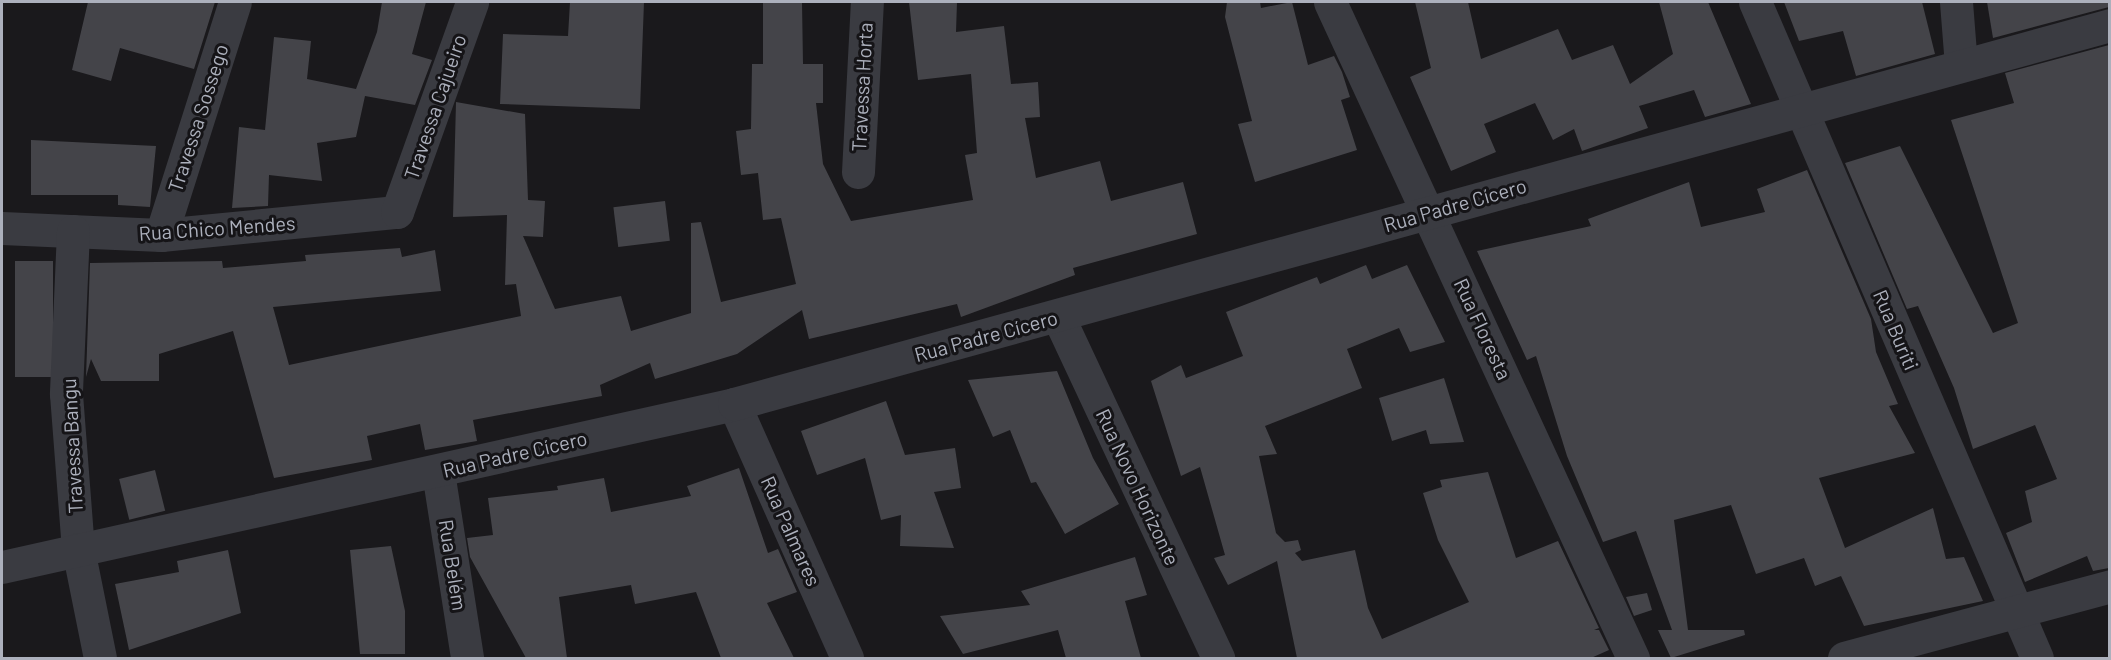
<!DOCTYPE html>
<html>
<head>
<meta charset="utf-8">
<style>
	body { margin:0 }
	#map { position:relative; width:2111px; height:660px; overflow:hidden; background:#1a191c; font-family:Barlow,sans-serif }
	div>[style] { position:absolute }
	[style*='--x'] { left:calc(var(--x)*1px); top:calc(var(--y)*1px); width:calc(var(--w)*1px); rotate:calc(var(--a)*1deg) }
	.building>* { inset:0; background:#444449; transform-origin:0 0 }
	.minor>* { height:33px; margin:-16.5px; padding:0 16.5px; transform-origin:16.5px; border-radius:16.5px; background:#3a3b41 }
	span { translate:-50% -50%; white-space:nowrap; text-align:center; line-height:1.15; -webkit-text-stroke:6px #151417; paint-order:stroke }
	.street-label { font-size:20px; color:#acb0bc }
	.frame { position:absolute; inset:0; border:3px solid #acb0bc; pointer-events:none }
</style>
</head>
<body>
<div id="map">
	<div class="building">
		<div style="clip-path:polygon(88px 2px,215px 2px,194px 69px,120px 48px,111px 81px,72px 70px)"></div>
		<div style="clip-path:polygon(382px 2px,426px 2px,412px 54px,432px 60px,415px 105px,365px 96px,356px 137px,317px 143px,322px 181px,269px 175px,268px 206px,232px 208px,239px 127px,265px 130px,274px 37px,311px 41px,307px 79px,356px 89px,377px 32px)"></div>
		<div style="clip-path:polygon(570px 2px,644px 2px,640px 109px,500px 104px,503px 34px,568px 36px)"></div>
		<div style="clip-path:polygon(802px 2px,803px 64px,823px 64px,823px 103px,816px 103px,823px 164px,851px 221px,973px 200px,965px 155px,977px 153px,971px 74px,918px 80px,909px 2px,957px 2px,956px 32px,1004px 26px,1011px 84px,1038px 82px,1040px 117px,1025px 118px,1036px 178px,1100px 161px,1111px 201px,1183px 182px,1197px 234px,1073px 268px,1075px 275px,961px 317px,957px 304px,809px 339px,802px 310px,737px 354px,655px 379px,650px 363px,600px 385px,602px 396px,473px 420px,477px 441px,425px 450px,420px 424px,367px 436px,372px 460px,274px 478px,233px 331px,159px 354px,159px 381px,101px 381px,91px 359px,86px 377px,90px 263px,222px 261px,223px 268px,306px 261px,305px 255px,400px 248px,402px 257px,435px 250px,441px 291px,273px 307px,289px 365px,521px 316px,516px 284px,505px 285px,507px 215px,453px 217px,456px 102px,525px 114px,528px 200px,545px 201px,543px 237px,523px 236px,555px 309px,621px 296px,631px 331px,691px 313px,691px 223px,701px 222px,721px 302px,796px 284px,781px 218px,763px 220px,758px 173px,741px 175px,736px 131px,751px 129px,752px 64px,763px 64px,763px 3px)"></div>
		<div style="clip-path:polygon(1227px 2px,1260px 2px,1261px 8px,1292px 2px,1308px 65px,1334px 56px,1342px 72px,1350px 97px,1341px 100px,1357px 150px,1255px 182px,1238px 124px,1252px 121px,1225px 17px)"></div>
		<div style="clip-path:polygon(1415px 2px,1468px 2px,1481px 59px,1558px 29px,1572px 60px,1613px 45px,1630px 84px,1673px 54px,1659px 2px,1708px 2px,1751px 104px,1705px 117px,1694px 90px,1639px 106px,1648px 128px,1582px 151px,1574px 129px,1553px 140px,1535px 103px,1484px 124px,1496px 152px,1451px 171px,1410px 77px,1431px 68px)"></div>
		<div style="clip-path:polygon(1784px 2px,1922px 2px,1935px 54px,1856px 76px,1843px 31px,1799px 41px)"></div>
		<div style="clip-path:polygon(1987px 2px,2109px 2px,2109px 7px,1993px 38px)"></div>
		<div style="clip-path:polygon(2109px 45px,2109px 568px,2093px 571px,2087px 556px,2025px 582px,2006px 533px,2032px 522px,2025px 491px,2057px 479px,2035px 425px,1973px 449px,1954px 388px,1918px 306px,1907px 309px,1845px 163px,1900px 146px,1993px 333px,2018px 323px,1951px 120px,2014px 103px,2005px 73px)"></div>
		<div style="clip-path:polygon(31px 140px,156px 146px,150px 207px,118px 205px,118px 195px,31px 195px)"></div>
		<div style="clip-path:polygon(1807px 170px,1871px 319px,1876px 352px,1898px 404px,1889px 406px,1915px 453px,1819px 478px,1845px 548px,1933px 508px,1946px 559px,1964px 557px,1983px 601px,1864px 626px,1841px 576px,1815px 586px,1804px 558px,1756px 574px,1731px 505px,1674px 520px,1688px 630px,1744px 630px,1745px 635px,1671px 658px,1658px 630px,1672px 630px,1636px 531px,1603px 542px,1567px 456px,1536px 356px,1527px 360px,1477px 251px,1591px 226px,1588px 219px,1689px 182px,1701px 227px,1765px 212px,1757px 189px)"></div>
		<div style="left:665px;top:201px;width:40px;height:52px;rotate:83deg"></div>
		<div style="left:15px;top:261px;width:38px;height:116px"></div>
		<div style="clip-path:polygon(1366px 265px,1372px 279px,1407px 265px,1445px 342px,1410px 352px,1399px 328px,1347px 349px,1362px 388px,1265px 426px,1277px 454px,1259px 456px,1276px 533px,1285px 542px,1298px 540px,1301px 550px,1295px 553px,1302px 561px,1355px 550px,1368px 608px,1382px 639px,1469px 602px,1438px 540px,1423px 493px,1442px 487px,1440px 480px,1488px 472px,1516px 558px,1558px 541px,1599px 628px,1594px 630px,1599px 630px,1609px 650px,1591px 658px,1297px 658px,1277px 561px,1228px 585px,1214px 558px,1225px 555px,1200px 467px,1181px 476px,1151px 381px,1181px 365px,1186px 378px,1243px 356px,1226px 312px,1317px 277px,1320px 284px)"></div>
		<div style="clip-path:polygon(1057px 371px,1093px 458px,1119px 504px,1065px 534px,1036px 482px,1031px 483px,1010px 430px,993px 437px,968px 380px)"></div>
		<div style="clip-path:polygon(1444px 378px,1464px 442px,1430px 444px,1426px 430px,1392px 441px,1379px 398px)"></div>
		<div style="clip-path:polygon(886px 401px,905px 455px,955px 448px,961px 488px,934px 492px,954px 548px,900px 546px,901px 515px,881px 520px,865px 458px,817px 475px,801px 431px)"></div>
		<div style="clip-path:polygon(739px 468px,768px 553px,778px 549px,797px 592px,767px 603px,794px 658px,721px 658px,696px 592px,635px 604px,631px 585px,559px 597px,567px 658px,526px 658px,470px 557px,467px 538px,493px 535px,488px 498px,558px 490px,557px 486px,604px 478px,611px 512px,691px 496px,687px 486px)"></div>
		<div style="left:155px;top:470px;width:42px;height:37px;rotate:76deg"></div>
		<div style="clip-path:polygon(391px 546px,405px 611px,405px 654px,360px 654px,350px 550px)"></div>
		<div style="clip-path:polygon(228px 550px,241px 613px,129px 650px,115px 584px,179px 572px,177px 561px)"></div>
		<div style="clip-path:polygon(1135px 557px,1147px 595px,1125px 601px,1141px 658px,1066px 658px,1058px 630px,963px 654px,940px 616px,1030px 605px,1021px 591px)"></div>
		<div style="clip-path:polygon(1647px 593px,1652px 610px,1634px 616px,1626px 597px)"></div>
	</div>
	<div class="minor">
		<div style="--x:1330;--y:2;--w:723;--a:65.21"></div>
		<div style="--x:1755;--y:2;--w:714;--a:66.74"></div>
		<div style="--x:1956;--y:2;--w:63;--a:85.5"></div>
		<div style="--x:858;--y:172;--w:170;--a:-87"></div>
		<div style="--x:2;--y:228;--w:159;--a:2.5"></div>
		<div style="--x:161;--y:235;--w:237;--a:-5.6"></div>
		<div style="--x:397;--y:212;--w:223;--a:-70.3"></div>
		<div style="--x:73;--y:231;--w:163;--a:92.5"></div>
		<div style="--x:66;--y:394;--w:155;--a:85.6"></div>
		<div style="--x:78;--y:549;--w:111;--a:78.6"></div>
		<div style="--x:161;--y:235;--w:244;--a:-72.4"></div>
		<div style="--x:1058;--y:316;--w:378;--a:64.9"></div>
		<div style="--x:734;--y:404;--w:278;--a:66"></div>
		<div style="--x:438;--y:472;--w:188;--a:81.1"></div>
		<div style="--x:2;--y:567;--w:750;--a:-12.55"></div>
		<div style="--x:734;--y:404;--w:1427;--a:-15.4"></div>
		<div style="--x:1844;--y:658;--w:276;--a:-15.1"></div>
	</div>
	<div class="street-label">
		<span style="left:862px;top:87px;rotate:-87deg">Travessa Horta</span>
		<span style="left:435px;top:107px;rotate:-71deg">Travessa Cajueiro</span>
		<span style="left:198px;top:118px;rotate:-72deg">Travessa Sossego</span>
		<span style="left:1455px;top:205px;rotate:-16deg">Rua Padre Cícero</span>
		<span style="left:217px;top:228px;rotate:-4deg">Rua Chico Mendes</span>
		<span style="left:1483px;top:329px;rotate:65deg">Rua Floresta</span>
		<span style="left:1896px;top:330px;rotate:67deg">Rua Buriti</span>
		<span style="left:986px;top:336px;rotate:-15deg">Rua Padre Cícero</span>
		<span style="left:72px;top:446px;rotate:-93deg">Travessa Bangu</span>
		<span style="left:515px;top:454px;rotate:-13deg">Rua Padre Cícero</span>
		<span style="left:1138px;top:487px;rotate:65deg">Rua Novo Horizonte</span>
		<span style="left:791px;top:531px;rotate:66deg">Rua Palmares</span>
		<span style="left:453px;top:565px;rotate:81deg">Rua Belém</span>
	</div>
	<div class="frame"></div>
</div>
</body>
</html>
